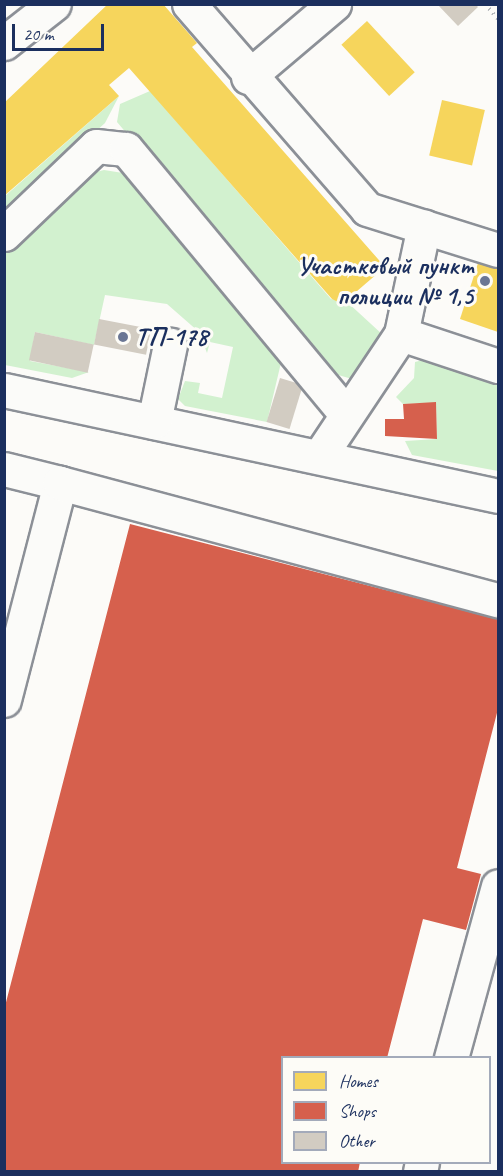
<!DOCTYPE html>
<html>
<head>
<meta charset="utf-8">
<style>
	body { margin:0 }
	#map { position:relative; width:503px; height:1176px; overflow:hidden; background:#fcfbf8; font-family:Caveat,sans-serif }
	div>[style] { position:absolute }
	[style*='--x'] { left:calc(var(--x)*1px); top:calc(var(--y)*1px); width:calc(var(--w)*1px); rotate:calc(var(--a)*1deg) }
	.green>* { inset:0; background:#d2f1cf }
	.homes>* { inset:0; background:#f6d55c; transform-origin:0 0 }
	.shops>* { inset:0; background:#d6604d }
	.building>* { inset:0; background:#d2ccc2; transform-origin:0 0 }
	.path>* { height:4px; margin-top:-2px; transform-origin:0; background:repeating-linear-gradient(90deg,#b6b9bd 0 1.5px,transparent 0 6px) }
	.roads { filter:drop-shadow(2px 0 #8c9097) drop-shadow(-2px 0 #8c9097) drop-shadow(0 2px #8c9097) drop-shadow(0 -2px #8c9097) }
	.minor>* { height:33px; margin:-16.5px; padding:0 16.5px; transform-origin:16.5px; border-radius:16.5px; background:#fbfbf9 }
	.dots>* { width:16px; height:16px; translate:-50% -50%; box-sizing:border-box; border:3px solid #fdfcf7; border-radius:50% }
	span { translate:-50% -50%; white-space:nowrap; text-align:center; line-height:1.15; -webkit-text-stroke:6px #fdfcf7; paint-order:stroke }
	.poi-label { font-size:26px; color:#1b2f5e; font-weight:700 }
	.right { translate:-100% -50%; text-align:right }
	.left { translate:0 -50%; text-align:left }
	.frame { position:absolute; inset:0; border:6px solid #1b2f5e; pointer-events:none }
	.legend { position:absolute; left:281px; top:1056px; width:210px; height:108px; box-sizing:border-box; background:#fdfcf7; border:2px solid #a3aaba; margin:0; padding:8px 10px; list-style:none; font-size:18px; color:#1b2f5e }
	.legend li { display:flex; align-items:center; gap:12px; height:30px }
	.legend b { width:30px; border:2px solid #a3aaba }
	.scale { position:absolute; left:12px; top:24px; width:92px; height:27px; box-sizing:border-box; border:3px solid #1b2f5e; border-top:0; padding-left:8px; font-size:18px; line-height:21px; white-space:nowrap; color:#1b2f5e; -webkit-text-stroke:4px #fdfcf7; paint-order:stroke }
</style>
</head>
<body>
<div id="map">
	<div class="green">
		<div style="clip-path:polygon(150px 91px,331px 299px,346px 301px,383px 335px,352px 379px,328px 372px,117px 122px,120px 104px)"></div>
		<div style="clip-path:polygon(119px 96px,105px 123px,5px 214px,5px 196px)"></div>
		<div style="clip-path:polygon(104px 170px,123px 173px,138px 184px,284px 350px,267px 422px,185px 406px,178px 399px,185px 381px,200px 383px,198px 393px,222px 398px,233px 347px,210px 342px,207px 353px,199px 332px,167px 304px,105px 295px,94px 345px,35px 332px,30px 361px,89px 372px,72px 378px,5px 365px,5px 249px,92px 173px)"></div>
		<div style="clip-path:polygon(423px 360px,498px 383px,498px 471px,412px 455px,405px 441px,437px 439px,436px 403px,403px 404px,396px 397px,414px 378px,415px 362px)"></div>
	</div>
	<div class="homes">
		<div style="clip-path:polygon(108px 4px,163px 4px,197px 43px,192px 47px,385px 267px,342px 304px,332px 299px,129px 68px,109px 85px,119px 96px,4px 196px,4px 103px)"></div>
		<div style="left:367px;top:21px;width:70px;height:35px;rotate:47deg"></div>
		<div style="left:442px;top:100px;width:44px;height:57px;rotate:13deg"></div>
		<div style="clip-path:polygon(479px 260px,498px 268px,498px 332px,460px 319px)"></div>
	</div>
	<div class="shops">
		<div style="clip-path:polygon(436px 402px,437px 439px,385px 436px,385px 419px,404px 419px,403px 404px)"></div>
		<div style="clip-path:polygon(130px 524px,498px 619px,498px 709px,457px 868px,481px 874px,466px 930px,423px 919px,387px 1058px,282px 1058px,282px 1162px,360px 1162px,358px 1172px,4px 1172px,4px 1010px)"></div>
	</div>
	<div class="building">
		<div style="clip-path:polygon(437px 4px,475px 4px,478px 7px,458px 26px)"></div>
		<div style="left:99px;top:319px;width:53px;height:26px;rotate:11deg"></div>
		<div style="left:35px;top:332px;width:60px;height:29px;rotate:12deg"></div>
		<div style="left:280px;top:378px;width:24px;height:46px;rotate:17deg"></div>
	</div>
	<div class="path">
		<div style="--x:485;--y:4;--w:20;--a:49"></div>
	</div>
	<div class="roads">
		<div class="minor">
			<div style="--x:189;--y:4;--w:271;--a:49"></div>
			<div style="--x:367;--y:209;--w:137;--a:17.4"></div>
			<div style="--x:4;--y:43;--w:63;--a:-38"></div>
			<div style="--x:248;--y:77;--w:113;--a:-40.3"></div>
			<div style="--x:4;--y:234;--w:127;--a:-43.7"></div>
			<div style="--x:96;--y:146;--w:30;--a:6"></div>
			<div style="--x:126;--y:149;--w:344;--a:50.3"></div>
			<div style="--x:401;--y:334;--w:102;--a:18.3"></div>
			<div style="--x:4;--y:390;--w:505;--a:12.11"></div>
			<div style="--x:154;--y:422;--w:79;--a:-78.3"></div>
			<div style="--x:319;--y:457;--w:148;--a:-56.3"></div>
			<div style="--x:401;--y:334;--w:110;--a:-78"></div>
			<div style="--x:4;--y:469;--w:58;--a:14"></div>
			<div style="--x:60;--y:483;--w:224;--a:104.5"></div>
			<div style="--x:60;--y:483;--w:453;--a:15"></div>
			<div style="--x:451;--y:1058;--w:178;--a:-74.7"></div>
			<div style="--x:420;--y:1172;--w:10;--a:-79"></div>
		</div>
	</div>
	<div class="dots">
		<div style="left:485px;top:281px;background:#6a7694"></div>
		<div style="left:123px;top:337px;background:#6a7694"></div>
	</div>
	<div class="poi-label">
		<span class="right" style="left:473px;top:281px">Участковый пункт<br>полиции № 1,5</span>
		<span class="left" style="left:135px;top:337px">ТП-178</span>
	</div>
	<div class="frame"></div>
	<ul class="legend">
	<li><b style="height:16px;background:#f6d55c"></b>Homes</li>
	<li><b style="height:16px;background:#d6604d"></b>Shops</li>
	<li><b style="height:16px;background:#d2ccc2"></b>Other</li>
	</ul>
	<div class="scale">20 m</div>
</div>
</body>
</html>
